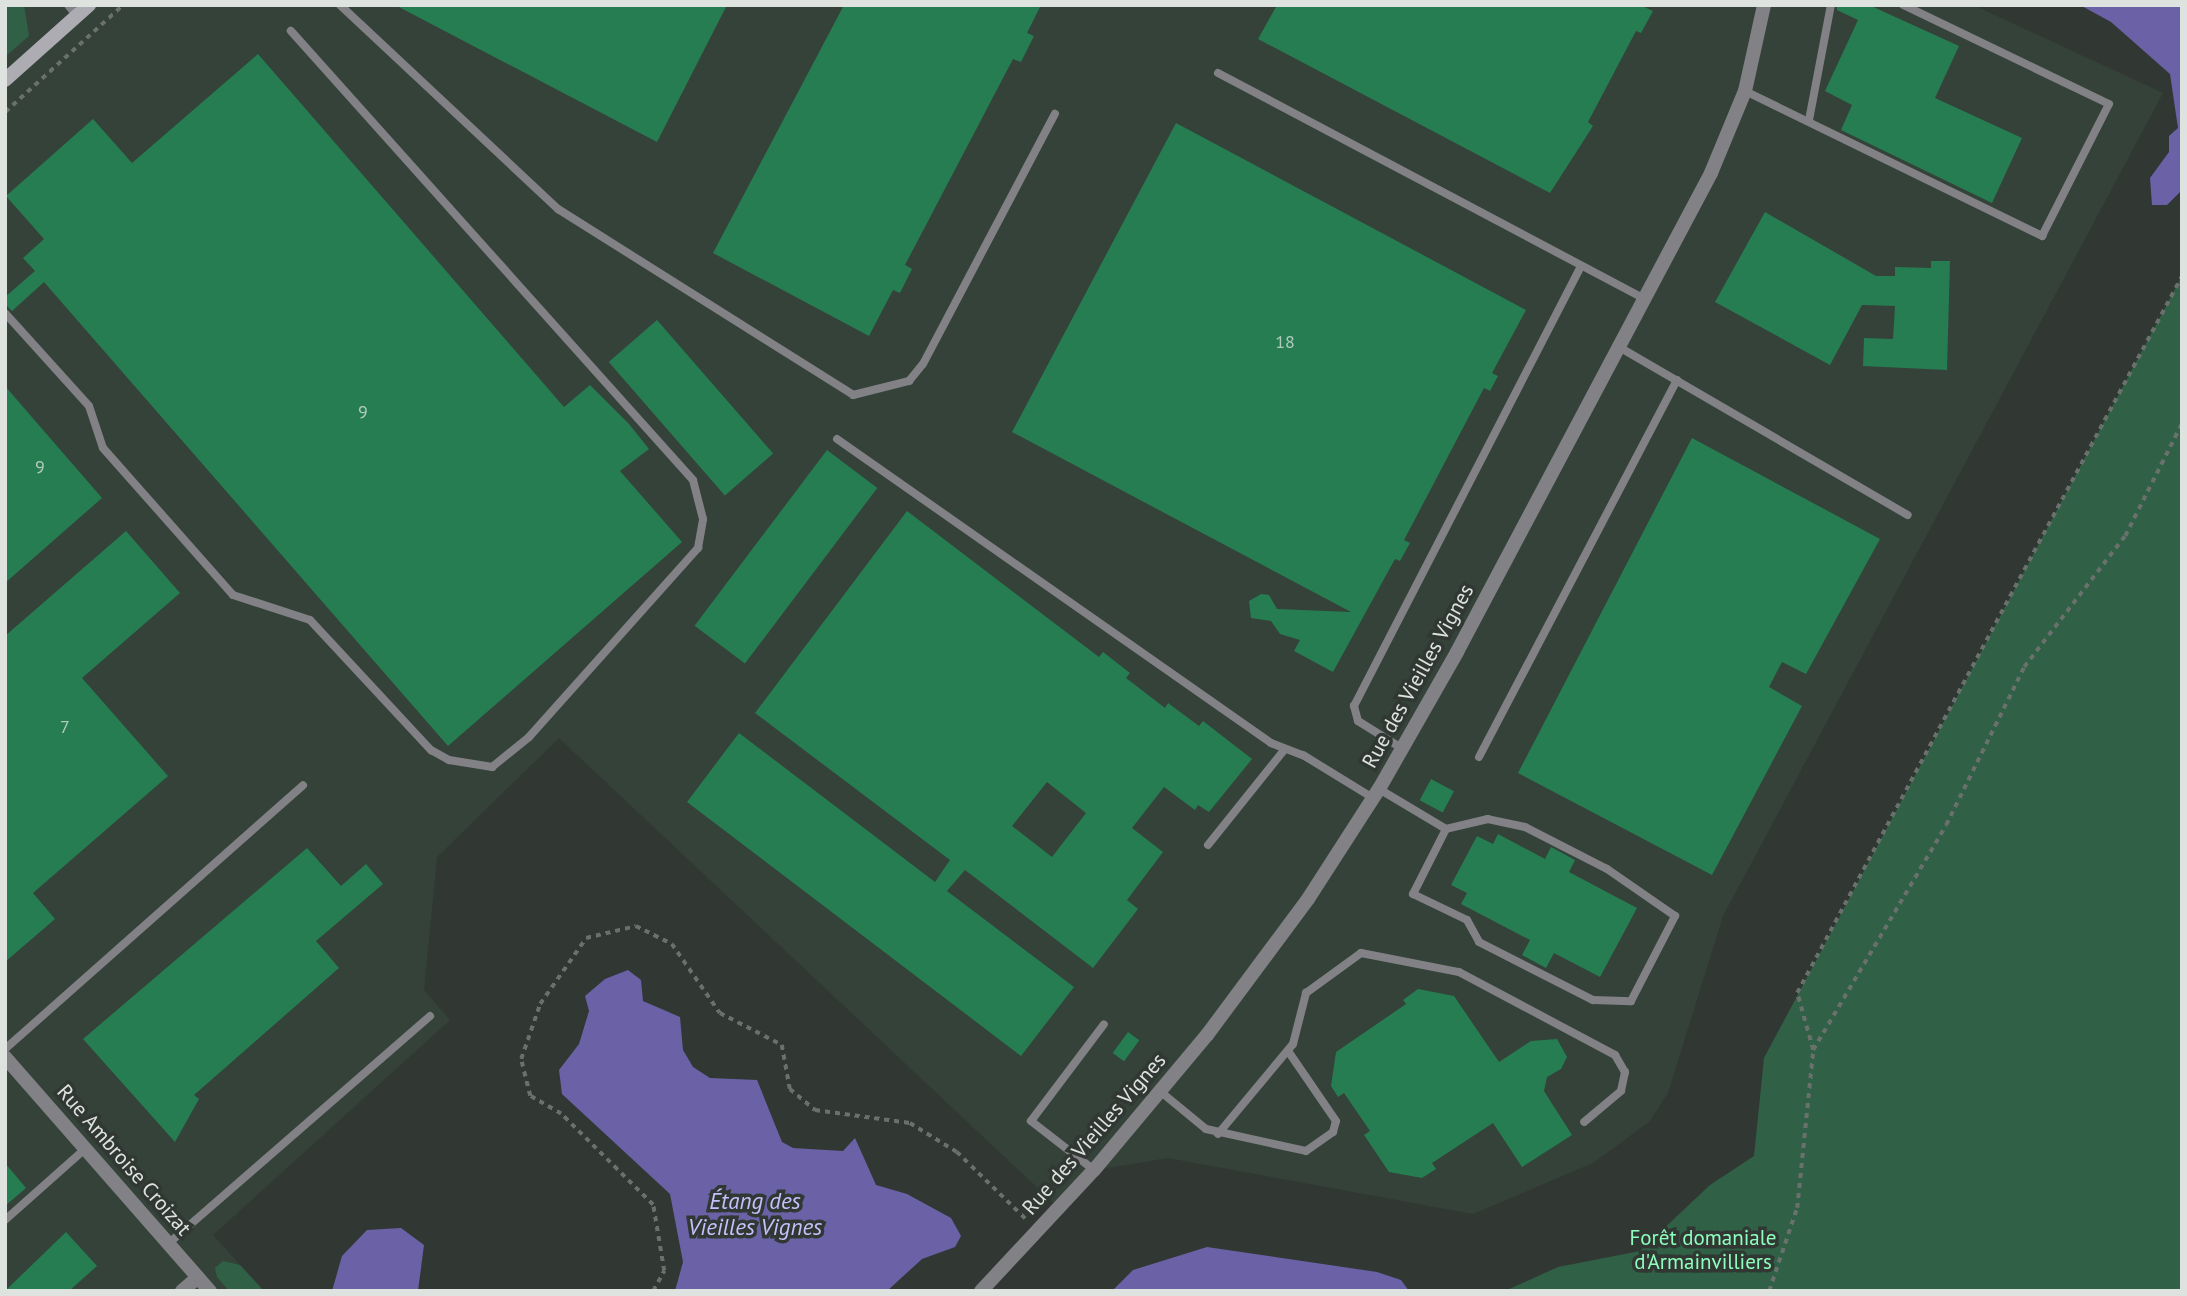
<!DOCTYPE html>
<html>
<head>
<meta charset="utf-8">
<style>
	body { margin:0 }
	#map { position:relative; width:2187px; height:1296px; overflow:hidden; background:#313833; font-family:"PT Sans",sans-serif }
	div>[style] { position:absolute }
	[style*='--x'] { left:calc(var(--x)*1px); top:calc(var(--y)*1px); width:calc(var(--w)*1px); rotate:calc(var(--a)*1deg) }
	.built>* { inset:0; background:#344239 }
	.green>* { inset:0; background:#306045 }
	.water>* { inset:0; background:#6a61a7 }
	.building>* { inset:0; background:#267d51; transform-origin:0 0 }
	.path>* { height:3.5px; margin-top:-1.75px; transform-origin:0; background:repeating-linear-gradient(90deg,#6a716c 0 5px,transparent 0 10px) }
	.lane>* { height:8px; margin:-4px; padding:0 4px; transform-origin:4px; border-radius:4px; background:#828186 }
	.street>* { height:14px; margin:-7px; padding:0 7px; transform-origin:7px; border-radius:7px; background:#828186 }
	.secondary>* { height:14px; margin:-7px; padding:0 7px; transform-origin:7px; border-radius:7px; background:#acacb2 }
	span { translate:-50% -50%; white-space:nowrap; text-align:center; line-height:1.15; -webkit-text-stroke:7px #313833; paint-order:stroke }
	.number-label { font-size:18px; color:#b0cabc }
	.number-label span { -webkit-text-stroke-width:0 }
	.street-label { font-size:21px; color:#dee3e0 }
	.park-label { font-size:21px; color:#8dfebd }
	.water-label { font-size:23px; color:#c6c0fc; font-style:italic }
	.frame { position:absolute; inset:0; border:7px solid #dee3e0; pointer-events:none }
</style>
</head>
<body>
<div id="map">
	<div class="built">
		<div style="clip-path:polygon(5px 5px,1973px 5px,2163px 93px,1723px 916px,1668px 1093px,1649px 1122px,1593px 1163px,1473px 1214px,1168px 1158px,1094px 1170px,1059px 1208px,559px 738px,437px 857px,424px 990px,450px 1020px,213px 1235px,264px 1291px,5px 1291px)"></div>
	</div>
	<div class="green">
		<div style="clip-path:polygon(5px 5px,24px 5px,29px 36px,5px 57px)"></div>
		<div style="clip-path:polygon(2182px 276px,2182px 1291px,1505px 1291px,1558px 1267px,1640px 1251px,1710px 1185px,1754px 1156px,1764px 1058px)"></div>
		<div style="clip-path:polygon(223px 1261px,240px 1265px,264px 1291px,229px 1291px,217px 1277px,215px 1268px)"></div>
	</div>
	<div class="water">
		<div style="clip-path:polygon(2080px 5px,2182px 5px,2182px 190px,2167px 205px,2152px 205px,2150px 178px,2169px 152px,2169px 136px,2178px 128px,2170px 74px,2111px 22px)"></div>
		<div style="clip-path:polygon(628px 970px,641px 980px,643px 1001px,680px 1017px,683px 1050px,693px 1067px,710px 1078px,757px 1080px,782px 1142px,793px 1148px,843px 1151px,855px 1138px,876px 1185px,907px 1194px,951px 1218px,961px 1236px,955px 1247px,922px 1259px,887px 1291px,675px 1291px,683px 1262px,670px 1194px,562px 1094px,559px 1070px,579px 1044px,589px 1011px,585px 996px,605px 979px)"></div>
		<div style="clip-path:polygon(401px 1228px,424px 1245px,418px 1291px,332px 1291px,342px 1256px,367px 1230px)"></div>
		<div style="clip-path:polygon(1207px 1247px,1377px 1272px,1401px 1280px,1409px 1291px,1112px 1291px,1133px 1270px)"></div>
	</div>
	<div class="building">
		<div style="clip-path:polygon(395px 5px,727px 5px,657px 142px)"></div>
		<div style="clip-path:polygon(844px 5px,1041px 5px,1027px 33px,1034px 36px,1021px 62px,1013px 59px,905px 265px,912px 269px,900px 293px,893px 290px,869px 336px,713px 253px)"></div>
		<div style="clip-path:polygon(1277px 5px,1640px 5px,1653px 11px,1641px 33px,1636px 31px,1588px 122px,1593px 126px,1550px 193px,1258px 39px)"></div>
		<div style="clip-path:polygon(1837px 5px,1869px 5px,1959px 46px,1935px 98px,2022px 138px,1992px 203px,1841px 130px,1852px 105px,1825px 91px,1858px 20px,1837px 10px)"></div>
		<div style="clip-path:polygon(258px 54px,564px 407px,590px 385px,629px 424px,649px 449px,620px 471px,682px 542px,448px 746px,44px 282px,12px 311px,5px 304px,5px 297px,35px 271px,23px 258px,44px 239px,6px 196px,93px 119px,132px 163px)"></div>
		<div style="clip-path:polygon(1176px 123px,1526px 310px,1492px 373px,1498px 376px,1490px 391px,1484px 388px,1404px 540px,1410px 543px,1400px 561px,1395px 559px,1333px 672px,1294px 651px,1300px 640px,1280px 634px,1271px 621px,1251px 618px,1249px 601px,1261px 594px,1269px 595px,1277px 609px,1351px 612px,1012px 432px)"></div>
		<div style="clip-path:polygon(1765px 212px,1876px 276px,1895px 276px,1895px 267px,1931px 268px,1931px 261px,1950px 261px,1947px 370px,1863px 366px,1864px 338px,1893px 339px,1895px 306px,1862px 305px,1830px 365px,1715px 302px)"></div>
		<div style="left:657px;top:320px;width:177px;height:64px;rotate:49deg"></div>
		<div style="clip-path:polygon(5px 386px,102px 498px,5px 583px)"></div>
		<div style="clip-path:polygon(1692px 438px,1880px 539px,1806px 674px,1782px 662px,1769px 687px,1802px 706px,1712px 875px,1518px 773px)"></div>
		<div style="left:827px;top:450px;width:63px;height:220px;rotate:37deg"></div>
		<div style="clip-path:polygon(evenodd,907px 511px,1099px 657px,1103px 652px,1130px 673px,1126px 678px,1165px 708px,1168px 703px,1199px 726px,1203px 721px,1252px 759px,1209px 812px,1198px 805px,1195px 810px,1164px 787px,1132px 828px,1163px 852px,1127px 900px,1138px 909px,1093px 968px,965px 870px,947px 891px,1074px 987px,1021px 1056px,687px 802px,739px 733px,935px 882px,950px 860px,755px 713px,907px 511px,1047px 782px,1086px 813px,1052px 857px,1012px 826px,1047px 782px)"></div>
		<div style="clip-path:polygon(126px 531px,180px 593px,82px 678px,168px 776px,33px 893px,55px 919px,5px 962px,5px 636px)"></div>
		<div style="left:1431px;top:779px;width:26px;height:24px;rotate:28deg"></div>
		<div style="clip-path:polygon(1498px 834px,1545px 859px,1551px 847px,1575px 860px,1569px 872px,1637px 908px,1600px 977px,1554px 953px,1546px 968px,1522px 955px,1530px 940px,1461px 904px,1467px 893px,1451px 885px,1477px 836px,1493px 844px)"></div>
		<div style="clip-path:polygon(307px 848px,341px 886px,366px 864px,383px 884px,316px 941px,339px 968px,194px 1095px,199px 1099px,175px 1142px,83px 1039px)"></div>
		<div style="clip-path:polygon(1418px 989px,1454px 996px,1499px 1062px,1531px 1041px,1557px 1039px,1567px 1057px,1561px 1069px,1547px 1077px,1544px 1091px,1572px 1135px,1522px 1167px,1493px 1123px,1432px 1163px,1436px 1169px,1422px 1178px,1389px 1172px,1364px 1135px,1370px 1131px,1344px 1093px,1338px 1097px,1331px 1086px,1336px 1052px,1406px 1004px,1403px 1000px)"></div>
		<div style="left:1128px;top:1032px;width:14px;height:26px;rotate:36deg"></div>
		<div style="clip-path:polygon(5px 1163px,26px 1188px,5px 1206px)"></div>
		<div style="clip-path:polygon(66px 1232px,97px 1266px,69px 1291px,5px 1291px)"></div>
	</div>
	<div class="path">
		<div style="--x:5;--y:112;--w:159;--a:-42.2"></div>
		<div style="--x:1813;--y:1050;--w:261;--a:-59.4"></div>
		<div style="--x:1946;--y:825;--w:176;--a:-63.7"></div>
		<div style="--x:2024;--y:667;--w:165;--a:-52.4"></div>
		<div style="--x:2125;--y:536;--w:127;--a:-63.2"></div>
		<div style="--x:653;--y:1291;--w:23;--a:-61"></div>
		<div style="--x:664;--y:1271;--w:67;--a:-99.5"></div>
		<div style="--x:653;--y:1205;--w:129;--a:-135.3"></div>
		<div style="--x:561;--y:1114;--w:36;--a:-150"></div>
		<div style="--x:530;--y:1096;--w:38;--a:-104"></div>
		<div style="--x:521;--y:1059;--w:58;--a:-70.9"></div>
		<div style="--x:540;--y:1004;--w:80;--a:-55.1"></div>
		<div style="--x:586;--y:938;--w:51;--a:-13.5"></div>
		<div style="--x:636;--y:926;--w:40;--a:26.6"></div>
		<div style="--x:672;--y:944;--w:84;--a:55.2"></div>
		<div style="--x:720;--y:1013;--w:70;--a:27.3"></div>
		<div style="--x:782;--y:1045;--w:45;--a:79.7"></div>
		<div style="--x:790;--y:1089;--w:33;--a:40"></div>
		<div style="--x:815;--y:1110;--w:96;--a:7.8"></div>
		<div style="--x:910;--y:1123;--w:55;--a:31.7"></div>
		<div style="--x:957;--y:1152;--w:96;--a:44.2"></div>
		<div style="--x:1769;--y:1291;--w:88;--a:-71.4"></div>
		<div style="--x:1797;--y:1208;--w:159;--a:-84.2"></div>
		<div style="--x:1813;--y:1050;--w:59;--a:-105.7"></div>
		<div style="--x:1797;--y:993;--w:814;--a:-61.77"></div>
	</div>
	<div class="lane">
		<div style="--x:68;--y:5;--w:14;--a:51"></div>
		<div style="--x:340;--y:5;--w:299;--a:43.1"></div>
		<div style="--x:558;--y:209;--w:349;--a:32.2"></div>
		<div style="--x:853;--y:395;--w:58;--a:-14"></div>
		<div style="--x:909;--y:381;--w:22;--a:-51"></div>
		<div style="--x:923;--y:364;--w:283;--a:-62.2"></div>
		<div style="--x:1218;--y:73;--w:483;--a:27.9"></div>
		<div style="--x:1745;--y:91;--w:331;--a:26"></div>
		<div style="--x:2042;--y:236;--w:148;--a:-63.1"></div>
		<div style="--x:2109;--y:104;--w:229;--a:-154.3"></div>
		<div style="--x:1809;--y:120;--w:117;--a:-79.2"></div>
		<div style="--x:5;--y:313;--w:125;--a:47.9"></div>
		<div style="--x:89;--y:406;--w:44;--a:71.6"></div>
		<div style="--x:103;--y:448;--w:196;--a:48.5"></div>
		<div style="--x:233;--y:595;--w:81;--a:18"></div>
		<div style="--x:310;--y:620;--w:178;--a:47.1"></div>
		<div style="--x:431;--y:750;--w:21;--a:29"></div>
		<div style="--x:449;--y:760;--w:44;--a:9.2"></div>
		<div style="--x:492;--y:767;--w:48;--a:-39"></div>
		<div style="--x:529;--y:737;--w:254;--a:-48.2"></div>
		<div style="--x:698;--y:548;--w:29;--a:-80"></div>
		<div style="--x:703;--y:519;--w:40;--a:-104.4"></div>
		<div style="--x:693;--y:480;--w:603;--a:-131.84"></div>
		<div style="--x:1619;--y:347;--w:334;--a:30.2"></div>
		<div style="--x:837;--y:439;--w:530;--a:35.01"></div>
		<div style="--x:1271;--y:743;--w:34;--a:21"></div>
		<div style="--x:1303;--y:755;--w:82;--a:31.6"></div>
		<div style="--x:1403;--y:749;--w:53;--a:-148.1"></div>
		<div style="--x:1358;--y:721;--w:16;--a:-105"></div>
		<div style="--x:1354;--y:706;--w:493;--a:-62.7"></div>
		<div style="--x:1479;--y:757;--w:426;--a:-62.3"></div>
		<div style="--x:1379;--y:789;--w:78;--a:30.8"></div>
		<div style="--x:1446;--y:829;--w:73;--a:116.9"></div>
		<div style="--x:1413;--y:894;--w:60;--a:25.7"></div>
		<div style="--x:1467;--y:920;--w:25;--a:61"></div>
		<div style="--x:1479;--y:942;--w:128;--a:27"></div>
		<div style="--x:1593;--y:1000;--w:38;--a:2"></div>
		<div style="--x:1631;--y:1001;--w:96;--a:-62.6"></div>
		<div style="--x:1675;--y:916;--w:83;--a:-145.3"></div>
		<div style="--x:1607;--y:869;--w:92;--a:-152.9"></div>
		<div style="--x:1525;--y:827;--w:38;--a:-168"></div>
		<div style="--x:1488;--y:819;--w:43;--a:166.6"></div>
		<div style="--x:1208;--y:845;--w:123;--a:-51.3"></div>
		<div style="--x:5;--y:1049;--w:398;--a:-41.5"></div>
		<div style="--x:1161;--y:1092;--w:58;--a:39.4"></div>
		<div style="--x:1206;--y:1129;--w:102;--a:12.4"></div>
		<div style="--x:1306;--y:1151;--w:33;--a:-35"></div>
		<div style="--x:1333;--y:1132;--w:11;--a:-75"></div>
		<div style="--x:1336;--y:1121;--w:85;--a:-124.4"></div>
		<div style="--x:1218;--y:1134;--w:117;--a:-50.2"></div>
		<div style="--x:1293;--y:1044;--w:53;--a:-75.7"></div>
		<div style="--x:1306;--y:993;--w:68;--a:-36"></div>
		<div style="--x:1361;--y:953;--w:100;--a:11"></div>
		<div style="--x:1459;--y:972;--w:177;--a:28"></div>
		<div style="--x:1615;--y:1055;--w:20;--a:60"></div>
		<div style="--x:1625;--y:1072;--w:19;--a:102"></div>
		<div style="--x:1621;--y:1091;--w:48;--a:140"></div>
		<div style="--x:1094;--y:1170;--w:80;--a:-142.1"></div>
		<div style="--x:1031;--y:1121;--w:121;--a:-53"></div>
		<div style="--x:5;--y:1220;--w:108;--a:-41.6"></div>
		<div style="--x:169;--y:1243;--w:346;--a:-41"></div>
	</div>
	<div class="street">
		<div style="--x:5;--y:1057;--w:311;--a:48.8"></div>
		<div style="--x:182;--y:1291;--w:21;--a:-41"></div>
		<div style="--x:981;--y:1291;--w:166;--a:-47"></div>
		<div style="--x:1094;--y:1170;--w:176;--a:-50.1"></div>
		<div style="--x:1207;--y:1035;--w:169;--a:-53.4"></div>
		<div style="--x:1308;--y:899;--w:131;--a:-57.2"></div>
		<div style="--x:1379;--y:789;--w:158;--a:-60.3"></div>
		<div style="--x:1457;--y:652;--w:542;--a:-62.06"></div>
		<div style="--x:1711;--y:173;--w:89;--a:-67.5"></div>
		<div style="--x:1745;--y:91;--w:88;--a:-77.5"></div>
	</div>
	<div class="secondary">
		<div style="--x:5;--y:80;--w:113;--a:-41.8"></div>
	</div>
	<div class="number-label">
		<span style="left:1285px;top:342px">18</span>
		<span style="left:363px;top:412px">9</span>
		<span style="left:40px;top:467px">9</span>
		<span style="left:65px;top:727px">7</span>
	</div>
	<div class="street-label">
		<span style="left:1418px;top:676px;rotate:-61deg">Rue des Vieilles Vignes</span>
		<span style="left:1094px;top:1134px;rotate:-49deg">Rue des Vieilles Vignes</span>
		<span style="left:124px;top:1160px;rotate:49deg">Rue Ambroise Croizat</span>
	</div>
	<div class="park-label">
		<span style="left:1703px;top:1250px">Forêt domaniale<br>d'Armainvilliers</span>
	</div>
	<div class="water-label">
		<span style="left:755px;top:1214px">Étang des<br>Vieilles Vignes</span>
	</div>
	<div class="frame"></div>
</div>
</body>
</html>
